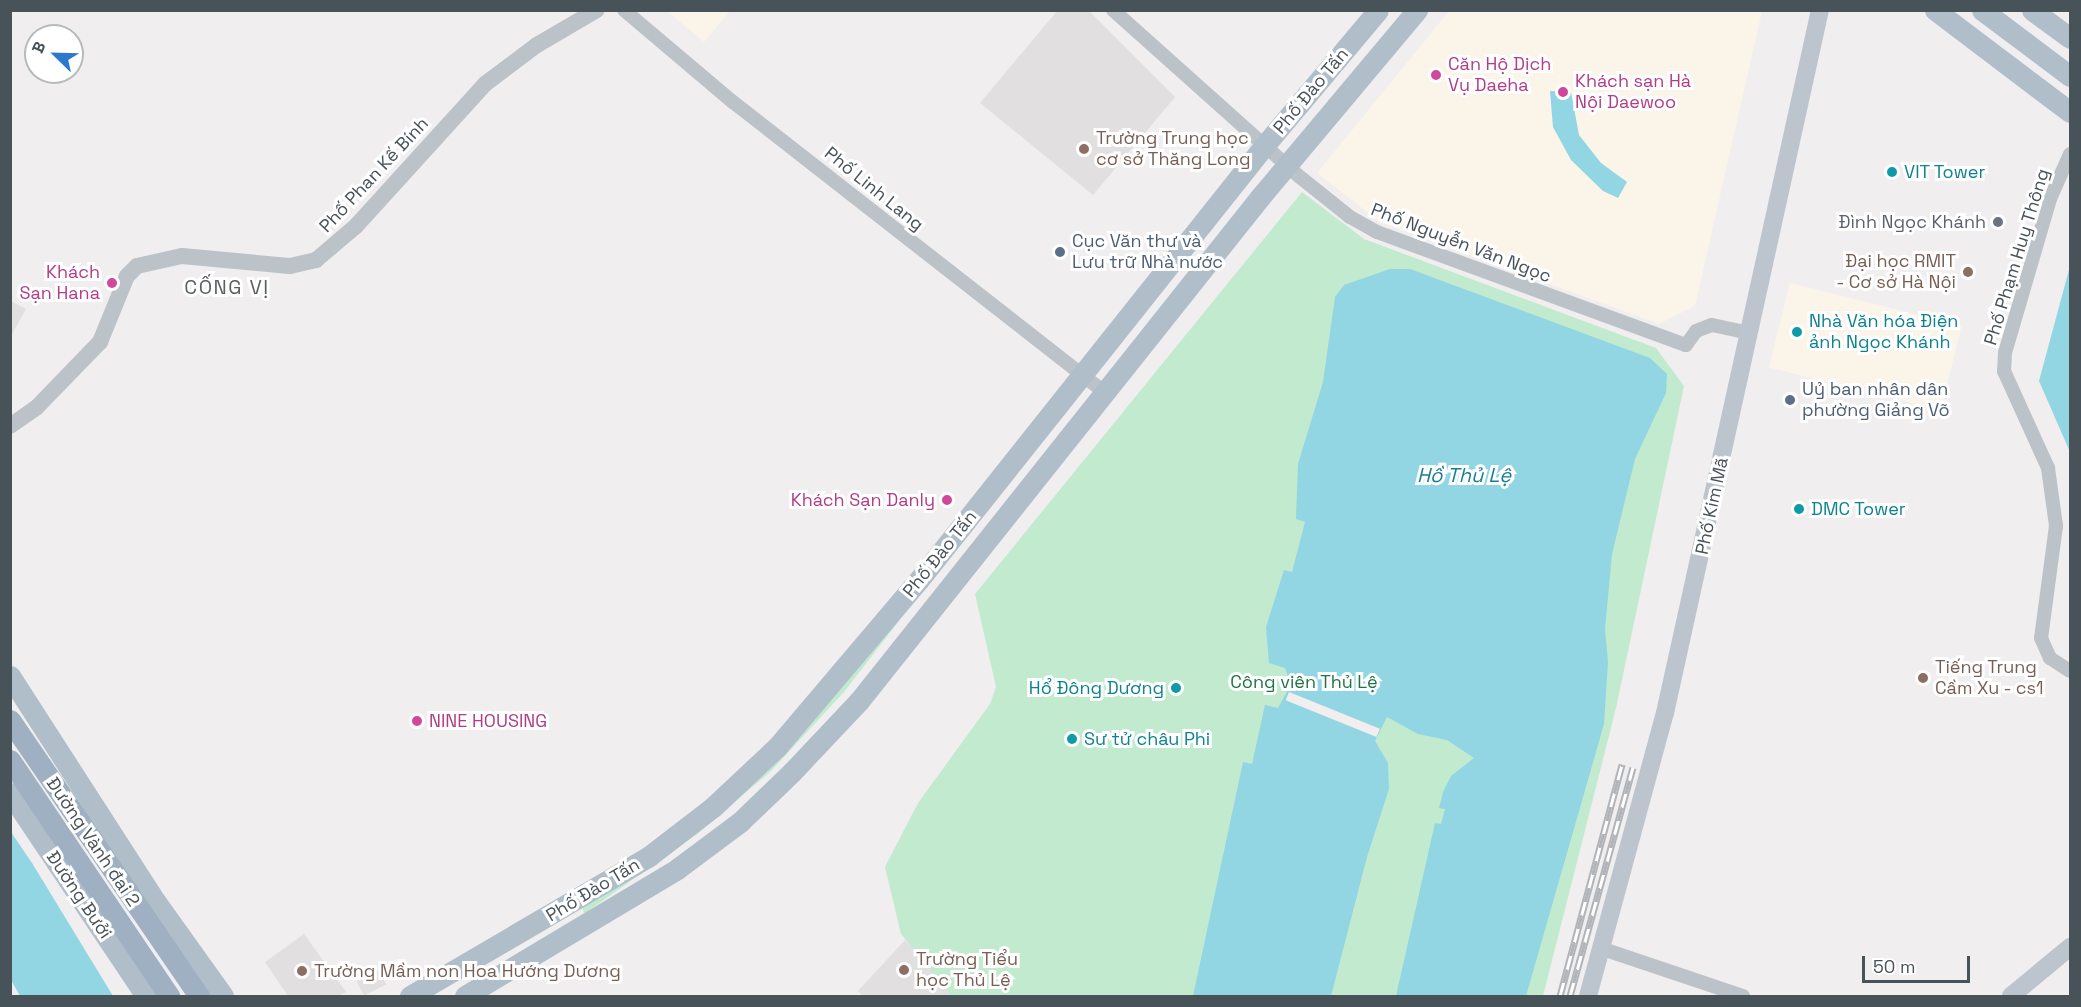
<!DOCTYPE html>
<html>
<head>
<meta charset="utf-8">
<style>
	body { margin:0 }
	#map { position:relative; width:2081px; height:1007px; overflow:hidden; background:#f0eeee; font-family:"Space Grotesk",sans-serif }
	div>[style] { position:absolute }
	[style*='--x'] { left:calc(var(--x)*1px); top:calc(var(--y)*1px); width:calc(var(--w)*1px); rotate:calc(var(--a)*1deg) }
	.commercial>* { inset:0; background:#faf4e9; transform-origin:0 0 }
	.education>* { inset:0; background:#e1dfdf; transform-origin:0 0 }
	.green>* { inset:0; background:#c1eacf }
	.water>* { inset:0; background:#92d5e3 }
	.pier>* { inset:0; background:#f0eeee; transform-origin:0 0 }
	.minor>* { height:14px; margin:-7px; padding:0 7px; transform-origin:7px; border-radius:7px; background:#bbc3c9 }
	.tertiary>* { height:16px; margin:-8px; padding:0 8px; transform-origin:8px; border-radius:8px; background:#bbc3c9 }
	.secondary>* { height:18px; margin:-9px; padding:0 9px; transform-origin:9px; border-radius:9px; background:#bcc5ce }
	.primary>* { height:21px; margin:-10.5px; padding:0 10.5px; transform-origin:10.5px; border-radius:10.5px; background:#b0beca }
	.trunk>* { height:21px; margin:-10.5px; padding:0 10.5px; transform-origin:10.5px; border-radius:10.5px; background:#9eb0c1 }
	.rail>* { height:7px; margin-top:-3.5px; transform-origin:0; background:repeating-linear-gradient(90deg,#fff 0 14px,#b1b4b8 0 28px); box-sizing:border-box; border-block:2px solid #b1b4b8 }
	.dots>* { width:16px; height:16px; translate:-50% -50%; box-sizing:border-box; border:3px solid #fff; border-radius:50% }
	span { translate:-50% -50%; white-space:nowrap; text-align:center; line-height:1.15; -webkit-text-stroke:6px #fff; paint-order:stroke }
	.hotel-label { font-size:18px; color:#b23c85 }
	.left { translate:0 -50%; text-align:left }
	.right { translate:-100% -50%; text-align:right }
	.street-label { font-size:18px; color:#485259 }
	.education-label { font-size:18px; color:#785e54 }
	.culture-label { font-size:18px; color:#0d838f }
	.worship-label { font-size:18px; color:#5b616d }
	.service-label { font-size:18px; color:#4e5e75 }
	.park-label { font-size:18px; color:#207347 }
	.neighbourhood-label { font-size:20px; color:#5b5f62; letter-spacing:1.5px }
	.water-label { font-size:20px; color:#1a7e93; font-style:italic }
	.frame { position:absolute; inset:0; border:12px solid #485259; pointer-events:none }
	.north { position:absolute; left:24px; top:24px; width:60px; height:60px; box-sizing:border-box; background:#fff; border:2px solid #b6babd; border-radius:50%; rotate:293deg; font-size:16px; font-weight:700; line-height:24px; text-align:center; color:#485259 }
	.north::after { content:''; display:block; margin:auto; width:21px; height:27px; background:#2b78ce; clip-path:polygon(50% 0,100% 100%,50% 72%,0 100%) }
	.scale { position:absolute; left:1862px; top:956px; width:108px; height:27px; box-sizing:border-box; border:3px solid #485259; border-top:0; padding-left:8px; font-size:18px; line-height:21px; white-space:nowrap; color:#485259; -webkit-text-stroke:4px #fff; paint-order:stroke }
</style>
</head>
<body>
<div id="map">
	<div class="commercial">
		<div style="clip-path:polygon(667px 11px,730px 11px,704px 42px)"></div>
		<div style="clip-path:polygon(1449px 11px,1762px 11px,1695px 306px,1659px 324px,1380px 222px,1317px 173px)"></div>
		<div style="left:1790px;top:283px;width:177px;height:87px;rotate:14deg"></div>
	</div>
	<div class="education">
		<div style="clip-path:polygon(1057px 11px,1089px 11px,1175px 97px,1093px 195px,980px 103px)"></div>
		<div style="clip-path:polygon(11px 301px,26px 309px,11px 336px)"></div>
		<div style="clip-path:polygon(304px 934px,346px 992px,339px 996px,288px 996px,265px 962px)"></div>
		<div style="clip-path:polygon(905px 940px,939px 976px,952px 996px,863px 996px,858px 991px)"></div>
		<div style="left:379px;top:970px;width:16px;height:25px;rotate:63deg"></div>
	</div>
	<div class="green">
		<div style="clip-path:polygon(1302px 192px,1364px 239px,1656px 348px,1684px 386px,1616px 708px,1543px 996px,952px 996px,901px 934px,885px 867px,918px 803px,990px 704px,996px 687px,975px 594px)"></div>
		<div style="clip-path:polygon(919px 595px,844px 692px,770px 772px,697px 834px,584px 914px,582px 905px,648px 862px)"></div>
	</div>
	<div class="water">
		<div style="clip-path:polygon(1550px 91px,1571px 92px,1579px 135px,1601px 163px,1627px 182px,1618px 198px,1603px 191px,1571px 160px,1553px 127px)"></div>
		<div style="clip-path:polygon(2070px 266px,2070px 452px,2039px 381px)"></div>
		<div style="clip-path:polygon(1390px 269px,1410px 269px,1650px 358px,1667px 374px,1666px 393px,1635px 459px,1612px 554px,1605px 629px,1608px 662px,1604px 724px,1526px 996px,1396px 996px,1435px 823px,1441px 824px,1445px 809px,1439px 808px,1443px 792px,1451px 776px,1474px 758px,1447px 740px,1418px 734px,1387px 717px,1375px 741px,1388px 763px,1389px 789px,1367px 857px,1331px 996px,1193px 996px,1243px 762px,1252px 764px,1265px 705px,1278px 708px,1291px 684px,1285px 668px,1269px 663px,1266px 627px,1284px 570px,1292px 572px,1305px 522px,1296px 519px,1298px 464px,1323px 382px,1335px 297px,1344px 285px)"></div>
		<div style="clip-path:polygon(11px 832px,32px 863px,113px 996px,20px 996px,11px 980px)"></div>
	</div>
	<div class="pier">
		<div style="left:1289px;top:692px;width:98px;height:9px;rotate:22deg"></div>
	</div>
	<div class="minor">
		<div style="--x:624;--y:10;--w:143;--a:40.2"></div>
		<div style="--x:733;--y:102;--w:471;--a:38"></div>
		<div style="--x:1113;--y:10;--w:251;--a:41.8"></div>
		<div style="--x:1300;--y:177;--w:64;--a:38.7"></div>
		<div style="--x:1350;--y:217;--w:31;--a:29"></div>
		<div style="--x:1377;--y:232;--w:329;--a:20.1"></div>
		<div style="--x:1686;--y:345;--w:17;--a:-54"></div>
		<div style="--x:1696;--y:331;--w:17;--a:-21"></div>
		<div style="--x:1712;--y:325;--w:39;--a:12"></div>
		<div style="--x:2070;--y:154;--w:49;--a:114"></div>
		<div style="--x:2050;--y:199;--w:160;--a:106.3"></div>
		<div style="--x:2005;--y:353;--w:18;--a:93"></div>
		<div style="--x:2004;--y:371;--w:107;--a:65.6"></div>
		<div style="--x:2048;--y:468;--w:59;--a:82.1"></div>
		<div style="--x:2056;--y:526;--w:113;--a:97.6"></div>
		<div style="--x:2041;--y:638;--w:22;--a:66"></div>
		<div style="--x:2050;--y:658;--w:24;--a:33"></div>
		<div style="--x:1600;--y:948;--w:151;--a:18.6"></div>
	</div>
	<div class="tertiary">
		<div style="--x:10;--y:426;--w:33;--a:-35"></div>
		<div style="--x:37;--y:407;--w:91;--a:-45.9"></div>
		<div style="--x:100;--y:342;--w:71;--a:-67.8"></div>
		<div style="--x:127;--y:276;--w:14;--a:-45"></div>
		<div style="--x:137;--y:266;--w:46;--a:-12.5"></div>
		<div style="--x:182;--y:256;--w:108;--a:5.3"></div>
		<div style="--x:290;--y:266;--w:27;--a:-13"></div>
		<div style="--x:316;--y:260;--w:52;--a:-40.4"></div>
		<div style="--x:356;--y:226;--w:192;--a:-47.7"></div>
		<div style="--x:485;--y:84;--w:65;--a:-36.9"></div>
		<div style="--x:537;--y:45;--w:69;--a:-30.3"></div>
	</div>
	<div class="secondary">
		<div style="--x:1588;--y:996;--w:293;--a:-74.8"></div>
		<div style="--x:1665;--y:713;--w:720;--a:-77.57"></div>
		<div style="--x:2011;--y:996;--w:77;--a:-39.7"></div>
	</div>
	<div class="primary">
		<div style="--x:1935;--y:10;--w:169;--a:37.1"></div>
		<div style="--x:1982;--y:10;--w:110;--a:36.9"></div>
		<div style="--x:2032;--y:10;--w:47;--a:36.4"></div>
		<div style="--x:10;--y:676;--w:260;--a:57.2"></div>
		<div style="--x:151;--y:895;--w:124;--a:54.5"></div>
		<div style="--x:10;--y:793;--w:244;--a:56.2"></div>
		<div style="--x:410;--y:996;--w:276;--a:-30.3"></div>
		<div style="--x:648;--y:857;--w:82;--a:-37.6"></div>
		<div style="--x:713;--y:807;--w:88;--a:-43.2"></div>
		<div style="--x:777;--y:747;--w:218;--a:-49.7"></div>
		<div style="--x:918;--y:581;--w:556;--a:-51.5"></div>
		<div style="--x:1264;--y:146;--w:177;--a:-50"></div>
		<div style="--x:465;--y:996;--w:247;--a:-30.9"></div>
		<div style="--x:677;--y:869;--w:79;--a:-36.7"></div>
		<div style="--x:740;--y:822;--w:72;--a:-43.9"></div>
		<div style="--x:792;--y:772;--w:98;--a:-46.7"></div>
		<div style="--x:859;--y:701;--w:645;--a:-51.48"></div>
		<div style="--x:1261;--y:196;--w:243;--a:-50"></div>
	</div>
	<div class="trunk">
		<div style="--x:10;--y:720;--w:335;--a:55.6"></div>
		<div style="--x:10;--y:760;--w:285;--a:56"></div>
	</div>
	<div class="rail">
		<div style="--x:1560;--y:996;--w:240;--a:-75"></div>
		<div style="--x:1570;--y:996;--w:237;--a:-74.6"></div>
	</div>
	<div class="dots">
		<div style="left:1436px;top:75px;background:#d1479c"></div>
		<div style="left:1563px;top:92px;background:#d1479c"></div>
		<div style="left:1084px;top:149px;background:#8d6e63"></div>
		<div style="left:1892px;top:172px;background:#0f9aa8"></div>
		<div style="left:1998px;top:222px;background:#6b7280"></div>
		<div style="left:1060px;top:252px;background:#5c6f8a"></div>
		<div style="left:1968px;top:272px;background:#8d6e63"></div>
		<div style="left:112px;top:283px;background:#d1479c"></div>
		<div style="left:1797px;top:332px;background:#0f9aa8"></div>
		<div style="left:1790px;top:400px;background:#5c6f8a"></div>
		<div style="left:947px;top:500px;background:#d1479c"></div>
		<div style="left:1799px;top:509px;background:#0f9aa8"></div>
		<div style="left:1923px;top:678px;background:#8d6e63"></div>
		<div style="left:1176px;top:688px;background:#0f9aa8"></div>
		<div style="left:417px;top:721px;background:#d1479c"></div>
		<div style="left:1072px;top:739px;background:#0f9aa8"></div>
		<div style="left:904px;top:970px;background:#8d6e63"></div>
		<div style="left:302px;top:971px;background:#8d6e63"></div>
	</div>
	<div class="hotel-label">
		<span class="left" style="left:1448px;top:75px">Căn Hộ Dịch<br>Vụ Daeha</span>
		<span class="left" style="left:1575px;top:92px">Khách sạn Hà<br>Nội Daewoo</span>
		<span class="right" style="left:100px;top:283px">Khách<br>Sạn Hana</span>
		<span class="right" style="left:935px;top:500px">Khách Sạn Danly</span>
		<span class="left" style="left:429px;top:721px">NINE HOUSING</span>
	</div>
	<div class="street-label">
		<span style="left:1311px;top:91px;rotate:-50deg">Phố Đào Tấn</span>
		<span style="left:374px;top:175px;rotate:-47deg">Phố Phan Kế Bính</span>
		<span style="left:874px;top:189px;rotate:39deg">Phố Linh Lang</span>
		<span style="left:1461px;top:243px;rotate:21deg">Phố Nguyễn Văn Ngọc</span>
		<span style="left:2017px;top:257px;rotate:-73deg">Phố Phạm Huy Thông</span>
		<span style="left:1712px;top:506px;rotate:-78deg">Phố Kim Mã</span>
		<span style="left:940px;top:554px;rotate:-51deg">Phố Đào Tấn</span>
		<span style="left:93px;top:842px;rotate:56deg">Đường Vành đai 2</span>
		<span style="left:593px;top:890px;rotate:-31deg">Phố Đào Tấn</span>
		<span style="left:79px;top:895px;rotate:56deg">Đường Bưởi</span>
	</div>
	<div class="education-label">
		<span class="left" style="left:1096px;top:149px">Trường Trung học<br>cơ sở Thăng Long</span>
		<span class="right" style="left:1956px;top:272px">Đại học RMIT<br>- Cơ sở Hà Nội</span>
		<span class="left" style="left:1935px;top:678px">Tiếng Trung<br>Cầm Xu - cs1</span>
		<span class="left" style="left:916px;top:970px">Trường Tiểu<br>học Thủ Lệ</span>
		<span class="left" style="left:314px;top:971px">Trường Mầm non Hoa Hướng Dương</span>
	</div>
	<div class="culture-label">
		<span class="left" style="left:1904px;top:172px">VIT Tower</span>
		<span class="left" style="left:1809px;top:332px">Nhà Văn hóa Điện<br>ảnh Ngọc Khánh</span>
		<span class="left" style="left:1811px;top:509px">DMC Tower</span>
		<span class="right" style="left:1164px;top:688px">Hổ Đông Dương</span>
		<span class="left" style="left:1084px;top:739px">Sư tử châu Phi</span>
	</div>
	<div class="worship-label">
		<span class="right" style="left:1986px;top:222px">Đình Ngọc Khánh</span>
	</div>
	<div class="service-label">
		<span class="left" style="left:1072px;top:252px">Cục Văn thư và<br>Lưu trữ Nhà nước</span>
		<span class="left" style="left:1802px;top:400px">Uỷ ban nhân dân<br>phường Giảng Võ</span>
	</div>
	<div class="park-label">
		<span style="left:1304px;top:682px">Công viên Thủ Lệ</span>
	</div>
	<div class="neighbourhood-label">
		<span style="left:227px;top:287px">CỐNG VỊ</span>
	</div>
	<div class="water-label">
		<span style="left:1464px;top:475px">Hồ Thủ Lệ</span>
	</div>
	<div class="frame"></div>
	<div class="north">B</div>
	<div class="scale">50 m</div>
</div>
</body>
</html>
